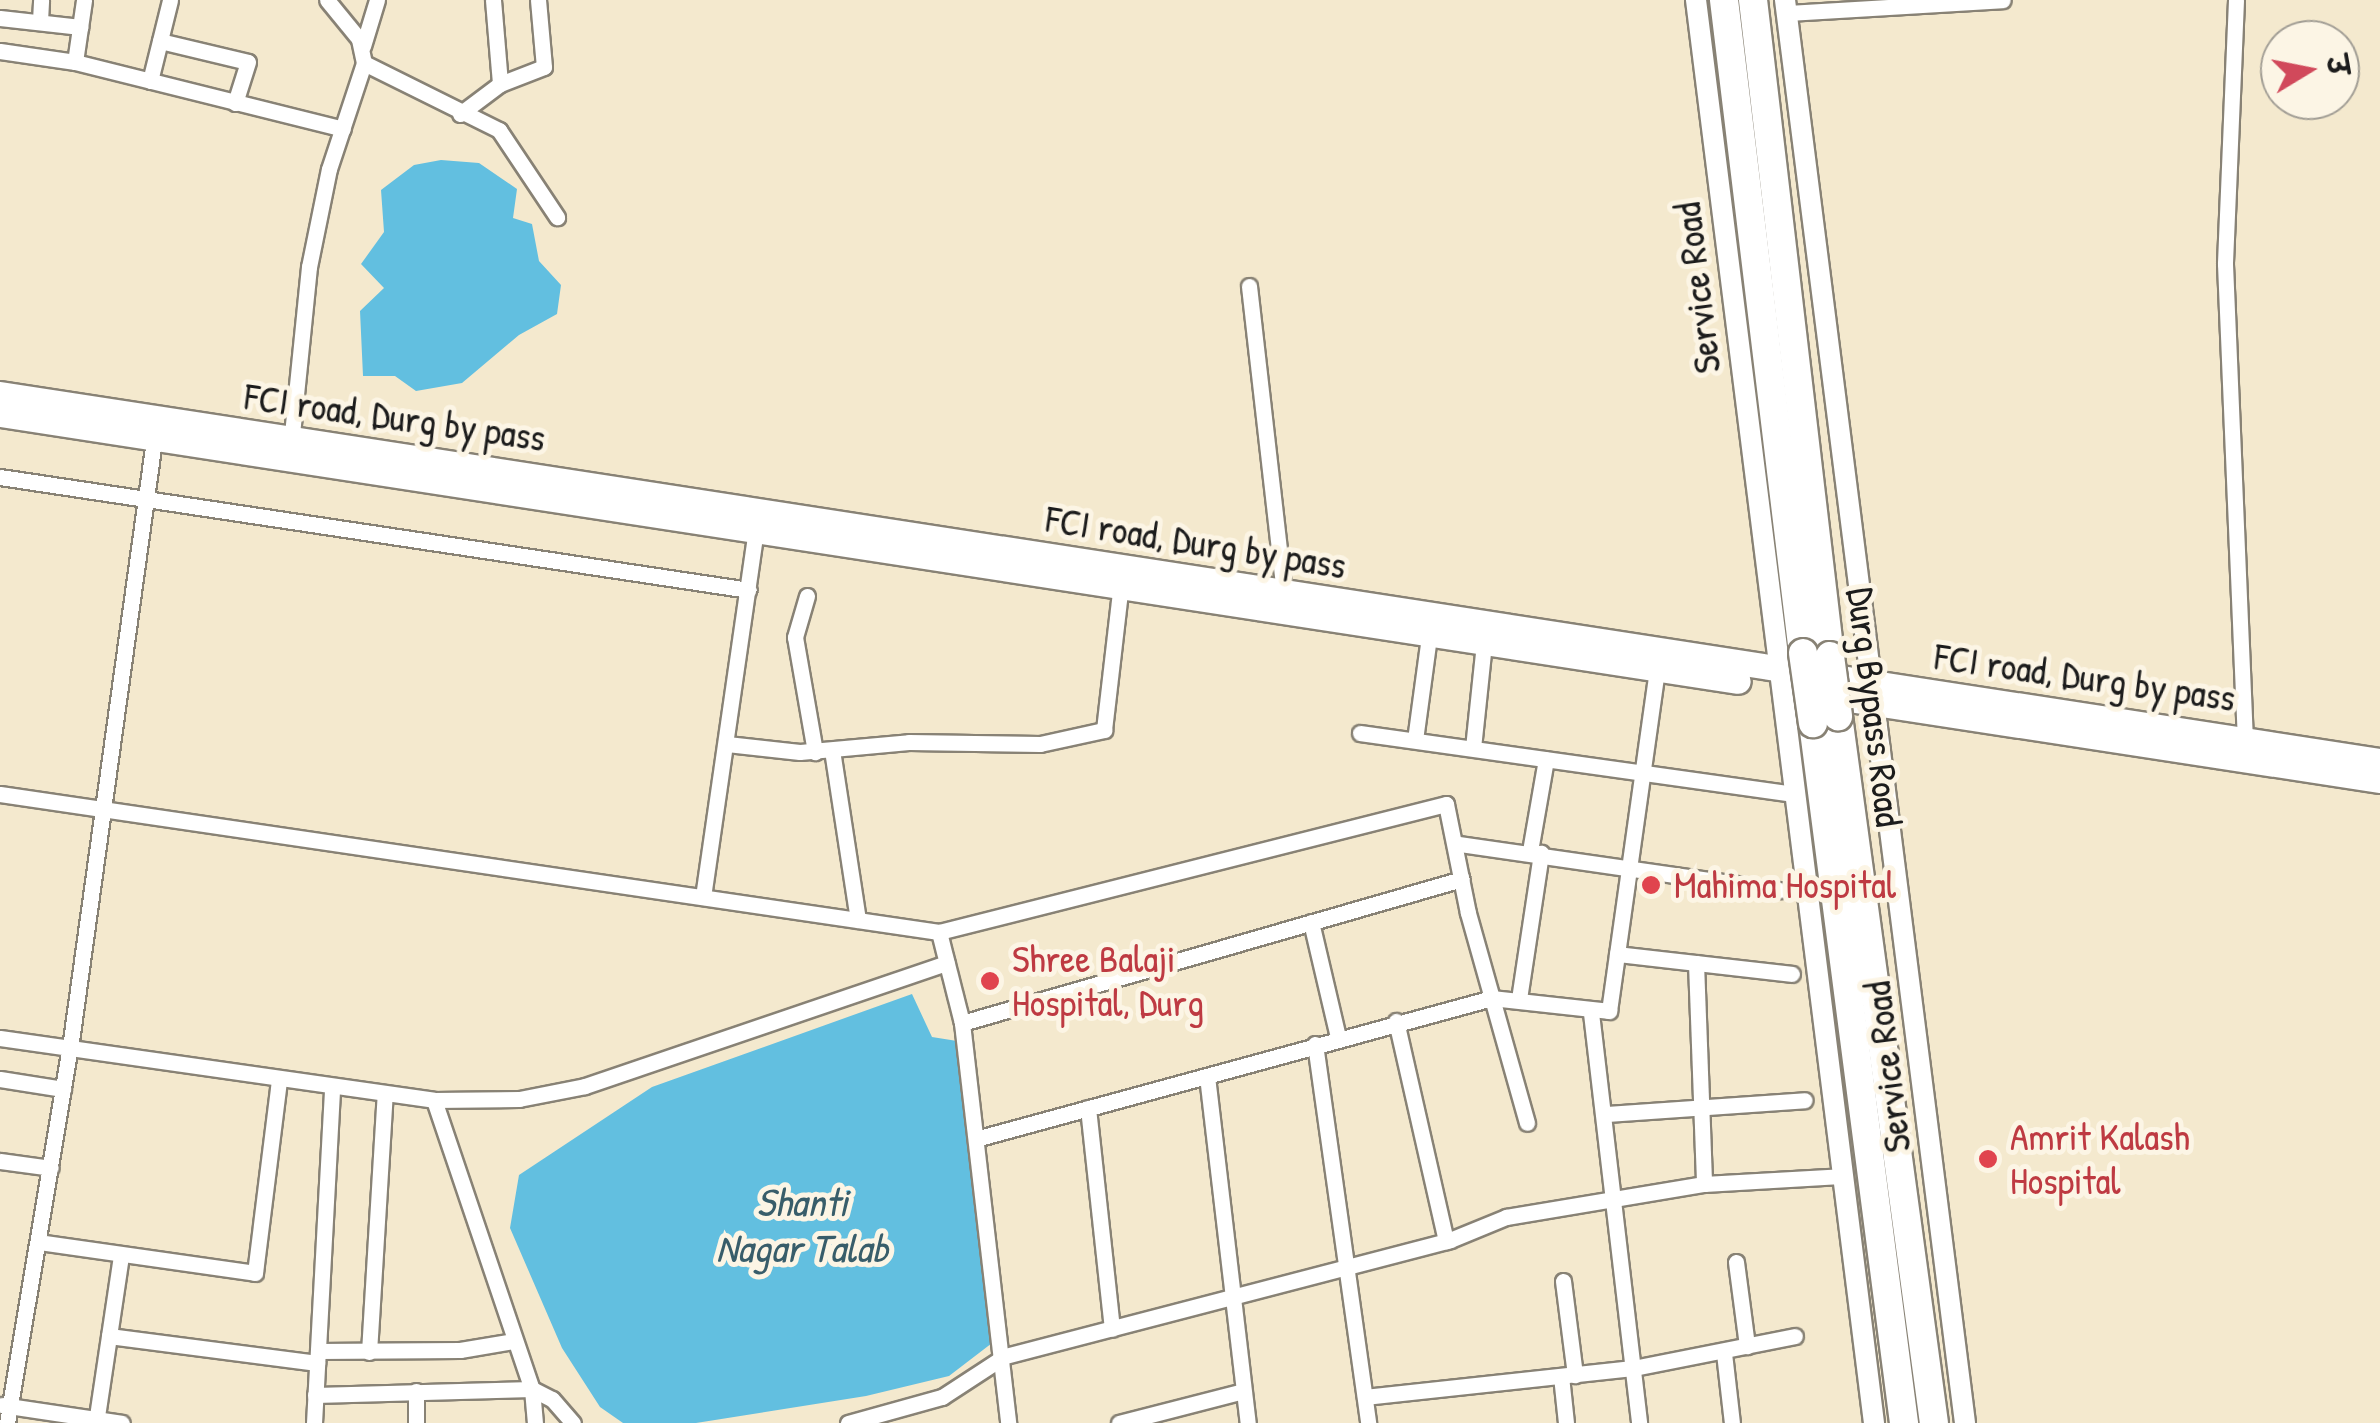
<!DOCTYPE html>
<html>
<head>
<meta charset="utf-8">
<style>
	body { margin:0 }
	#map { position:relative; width:2380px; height:1423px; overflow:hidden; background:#f4e9ce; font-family:"Patrick Hand","Playpen Sans Deva",sans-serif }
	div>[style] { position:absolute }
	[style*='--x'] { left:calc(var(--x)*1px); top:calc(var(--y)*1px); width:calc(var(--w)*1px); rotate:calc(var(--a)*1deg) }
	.water>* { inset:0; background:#62bfe0 }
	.roads { filter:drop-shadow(2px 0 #888275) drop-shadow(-2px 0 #888275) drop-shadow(0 2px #888275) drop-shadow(0 -2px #888275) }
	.minor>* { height:15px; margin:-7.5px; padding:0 7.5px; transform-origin:7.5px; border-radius:7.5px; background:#fff }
	.tertiary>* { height:20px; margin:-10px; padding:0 10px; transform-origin:10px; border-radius:10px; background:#fff }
	.primary>* { height:25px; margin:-12.5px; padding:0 12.5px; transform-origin:12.5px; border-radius:12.5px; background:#fff }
	.trunk>* { height:28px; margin:-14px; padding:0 14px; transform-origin:14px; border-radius:14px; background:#fff }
	.bridges { filter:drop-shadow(2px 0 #888275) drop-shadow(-2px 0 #888275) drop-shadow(0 2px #888275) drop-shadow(0 -2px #888275) }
	.trunk-bridge>* { height:28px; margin:-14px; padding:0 14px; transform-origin:14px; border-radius:14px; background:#fff }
	.dots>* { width:28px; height:28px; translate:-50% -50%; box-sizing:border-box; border:5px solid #fcf5e5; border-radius:50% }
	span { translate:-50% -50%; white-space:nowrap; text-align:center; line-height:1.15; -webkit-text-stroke:10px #fcf5e5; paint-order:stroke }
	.street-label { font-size:38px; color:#1c1c1c }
	.health-label { font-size:38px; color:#be3a42 }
	.left { translate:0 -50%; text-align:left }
	.water-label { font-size:40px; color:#385d6a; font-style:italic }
	.north { position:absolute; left:2260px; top:20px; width:100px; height:100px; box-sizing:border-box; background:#fcf5e5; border:2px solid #a29e95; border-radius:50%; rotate:80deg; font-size:28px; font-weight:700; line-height:40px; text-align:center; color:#1c1c1c }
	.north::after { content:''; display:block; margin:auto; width:35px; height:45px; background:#d1495b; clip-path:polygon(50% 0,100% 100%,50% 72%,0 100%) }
</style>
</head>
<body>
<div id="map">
	<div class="water">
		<div style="clip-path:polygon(441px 160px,479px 163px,517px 189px,513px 218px,532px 224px,539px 261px,561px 285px,557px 314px,519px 335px,462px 383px,416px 391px,395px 376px,363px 376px,360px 311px,384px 288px,361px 264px,384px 232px,381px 190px,414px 165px)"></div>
		<div style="clip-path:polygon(912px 994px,932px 1037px,957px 1041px,996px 1340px,949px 1376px,866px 1396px,696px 1423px,623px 1423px,600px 1407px,562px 1348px,510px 1228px,519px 1175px,652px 1087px)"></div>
	</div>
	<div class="roads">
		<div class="minor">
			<div style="--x:493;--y:0;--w:84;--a:85.2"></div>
			<div style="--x:2236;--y:0;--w:264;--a:92.4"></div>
			<div style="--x:2225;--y:264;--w:475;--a:87.6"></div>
			<div style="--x:1787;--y:13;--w:216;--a:-3.4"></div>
			<div style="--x:0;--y:18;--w:81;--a:6.4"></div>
			<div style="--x:40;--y:21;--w:21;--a:-87"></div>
			<div style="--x:160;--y:41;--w:90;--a:13.4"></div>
			<div style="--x:248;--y:62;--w:43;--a:107.6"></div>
			<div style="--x:363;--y:46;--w:48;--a:-73.1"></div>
			<div style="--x:0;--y:51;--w:76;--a:8.3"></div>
			<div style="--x:75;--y:62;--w:276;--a:14"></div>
			<div style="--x:75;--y:62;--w:63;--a:-81.7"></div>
			<div style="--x:364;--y:63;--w:151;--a:26.4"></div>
			<div style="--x:499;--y:130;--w:105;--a:56.3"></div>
			<div style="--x:150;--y:81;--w:83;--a:-76.1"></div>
			<div style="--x:460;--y:114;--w:50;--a:-36.9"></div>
			<div style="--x:500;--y:84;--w:47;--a:-21.1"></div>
			<div style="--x:544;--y:67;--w:67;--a:-95.1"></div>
			<div style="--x:1249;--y:286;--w:310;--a:83.5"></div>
			<div style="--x:291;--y:444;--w:178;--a:-84.2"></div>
			<div style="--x:309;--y:267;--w:100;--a:-78.5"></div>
			<div style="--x:329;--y:169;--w:112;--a:-71.7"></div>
			<div style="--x:364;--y:63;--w:25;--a:-102"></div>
			<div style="--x:359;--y:39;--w:50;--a:-129.4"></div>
			<div style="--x:0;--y:477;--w:757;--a:8.58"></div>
			<div style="--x:807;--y:596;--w:43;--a:106.3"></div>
			<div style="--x:795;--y:637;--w:117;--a:80.1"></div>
			<div style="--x:1360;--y:733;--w:436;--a:8"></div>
			<div style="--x:1415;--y:740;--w:105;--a:-82.3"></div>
			<div style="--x:727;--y:744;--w:73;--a:6.3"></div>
			<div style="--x:800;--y:752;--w:109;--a:-5.2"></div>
			<div style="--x:909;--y:742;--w:131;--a:0.9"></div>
			<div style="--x:1040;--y:744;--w:66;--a:-12.3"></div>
			<div style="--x:1104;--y:730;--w:149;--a:-83.4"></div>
			<div style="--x:1473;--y:748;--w:105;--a:-84"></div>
			<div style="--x:832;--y:750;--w:172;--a:81.3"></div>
			<div style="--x:0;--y:794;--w:949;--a:8.36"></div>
			<div style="--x:939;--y:932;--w:523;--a:-14.17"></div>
			<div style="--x:1446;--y:804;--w:111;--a:78.6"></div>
			<div style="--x:1468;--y:913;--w:218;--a:74.3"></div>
			<div style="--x:1459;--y:844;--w:324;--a:8.2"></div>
			<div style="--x:1530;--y:851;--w:93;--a:-80.1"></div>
			<div style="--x:703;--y:897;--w:372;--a:-81.8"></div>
			<div style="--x:1311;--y:922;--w:118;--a:76.8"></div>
			<div style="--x:939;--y:932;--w:94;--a:75.8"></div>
			<div style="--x:962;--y:1023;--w:403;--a:83.4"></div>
			<div style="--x:1617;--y:954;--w:176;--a:6.5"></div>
			<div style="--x:1696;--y:963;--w:221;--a:87.9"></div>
			<div style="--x:1519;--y:999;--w:148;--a:-81.4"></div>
			<div style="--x:1591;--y:1013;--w:413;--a:83.3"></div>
			<div style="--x:1396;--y:1021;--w:226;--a:77.2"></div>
			<div style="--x:962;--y:1023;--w:520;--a:-16.07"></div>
			<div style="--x:0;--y:1038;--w:438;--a:8.1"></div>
			<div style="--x:434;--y:1100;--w:85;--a:-0.7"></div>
			<div style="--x:519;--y:1099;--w:67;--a:-11.1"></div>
			<div style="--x:585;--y:1086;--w:382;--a:-18.8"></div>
			<div style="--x:1315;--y:1044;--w:383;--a:82"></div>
			<div style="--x:1207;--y:1076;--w:349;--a:83.3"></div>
			<div style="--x:0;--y:1079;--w:64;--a:9"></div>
			<div style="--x:434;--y:1100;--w:305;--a:71.3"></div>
			<div style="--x:532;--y:1389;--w:34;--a:85"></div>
			<div style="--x:1088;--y:1108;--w:222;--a:83.8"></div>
			<div style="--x:1607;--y:1114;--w:198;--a:-4"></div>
			<div style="--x:979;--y:1138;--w:532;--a:-15.26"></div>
			<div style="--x:1492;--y:998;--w:118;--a:6.3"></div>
			<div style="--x:1609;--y:1011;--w:350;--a:-82"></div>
			<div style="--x:0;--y:1161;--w:51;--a:7.8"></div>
			<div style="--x:38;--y:1242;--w:219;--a:8.1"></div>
			<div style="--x:255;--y:1273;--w:194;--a:-82.9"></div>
			<div style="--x:1736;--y:1262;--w:85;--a:82.5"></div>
			<div style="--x:1563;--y:1281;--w:95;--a:82.7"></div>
			<div style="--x:109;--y:1336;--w:210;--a:7.4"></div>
			<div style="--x:318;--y:1351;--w:142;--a:-0.4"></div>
			<div style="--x:460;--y:1350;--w:55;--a:-9.5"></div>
			<div style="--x:369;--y:1352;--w:258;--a:-86.5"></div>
			<div style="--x:1724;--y:1353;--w:70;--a:83.5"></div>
			<div style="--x:1561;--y:1376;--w:47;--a:83.9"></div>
			<div style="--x:315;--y:1395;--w:217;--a:-1.6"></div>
			<div style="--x:532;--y:1389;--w:22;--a:27"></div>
			<div style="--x:552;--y:1399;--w:32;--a:49"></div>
			<div style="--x:1365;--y:1397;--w:271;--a:-6.2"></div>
			<div style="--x:1634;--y:1368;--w:164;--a:-11.2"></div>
			<div style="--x:2;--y:1405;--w:121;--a:8.5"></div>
			<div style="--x:7;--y:1423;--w:380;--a:-80.5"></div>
			<div style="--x:70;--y:1048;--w:621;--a:-82.13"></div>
			<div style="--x:96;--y:1423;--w:170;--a:-81.5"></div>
			<div style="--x:314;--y:1423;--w:335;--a:-86.9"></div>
			<div style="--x:416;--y:1423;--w:32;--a:-90"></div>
			<div style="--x:848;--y:1423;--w:98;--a:-15.5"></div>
			<div style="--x:942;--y:1397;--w:75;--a:-33.1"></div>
			<div style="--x:1005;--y:1356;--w:460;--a:-14.6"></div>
			<div style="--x:1450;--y:1240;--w:61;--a:-22.3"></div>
			<div style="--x:1506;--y:1217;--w:201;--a:-9.5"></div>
			<div style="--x:1704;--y:1184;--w:137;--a:-3.3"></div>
			<div style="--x:1119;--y:1423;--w:125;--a:-14.4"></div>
		</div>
		<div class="tertiary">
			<div style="--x:1696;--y:0;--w:1434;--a:82.87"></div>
			<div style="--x:1785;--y:0;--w:1434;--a:82.79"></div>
		</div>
		<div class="primary">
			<div style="--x:0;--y:394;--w:2408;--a:8.77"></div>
			<div style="--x:0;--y:414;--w:1758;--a:8.73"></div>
			<div style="--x:1816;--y:694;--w:571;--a:8.67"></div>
		</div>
		<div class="trunk">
			<div style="--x:1724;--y:0;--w:658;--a:83.1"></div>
			<div style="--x:1753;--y:0;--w:661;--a:83.31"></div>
			<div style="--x:1838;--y:716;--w:713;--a:82.27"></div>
			<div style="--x:1813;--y:723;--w:706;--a:82.59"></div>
		</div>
	</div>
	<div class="bridges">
		<div class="trunk-bridge">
			<div style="--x:1803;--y:653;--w:71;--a:81.9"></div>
			<div style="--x:1830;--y:656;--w:61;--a:82.4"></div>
		</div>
	</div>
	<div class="dots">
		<div style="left:1651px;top:885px;background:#e0444e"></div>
		<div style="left:990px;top:981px;background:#e0444e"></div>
		<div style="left:1988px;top:1159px;background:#e0444e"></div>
	</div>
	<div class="street-label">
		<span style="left:1697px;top:288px;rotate:-97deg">Service Road</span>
		<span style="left:395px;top:417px;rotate:8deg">FCI road, Durg by pass</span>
		<span style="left:1196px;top:542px;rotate:9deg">FCI road, Durg by pass</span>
		<span style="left:2085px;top:677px;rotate:8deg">FCI road, Durg by pass</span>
		<span style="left:1875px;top:707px;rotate:83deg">Durg Bypass Road</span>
		<span style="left:1887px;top:1067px;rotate:-97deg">Service Road</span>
	</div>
	<div class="health-label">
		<span class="left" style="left:1674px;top:885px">Mahima Hospital</span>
		<span class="left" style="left:1012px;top:981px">Shree Balaji<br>Hospital, Durg</span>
		<span class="left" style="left:2010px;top:1159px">Amrit Kalash<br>Hospital</span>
	</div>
	<div class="water-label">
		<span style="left:802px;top:1224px">Shanti<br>Nagar Talab</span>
	</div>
	<div class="north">उ</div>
</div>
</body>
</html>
